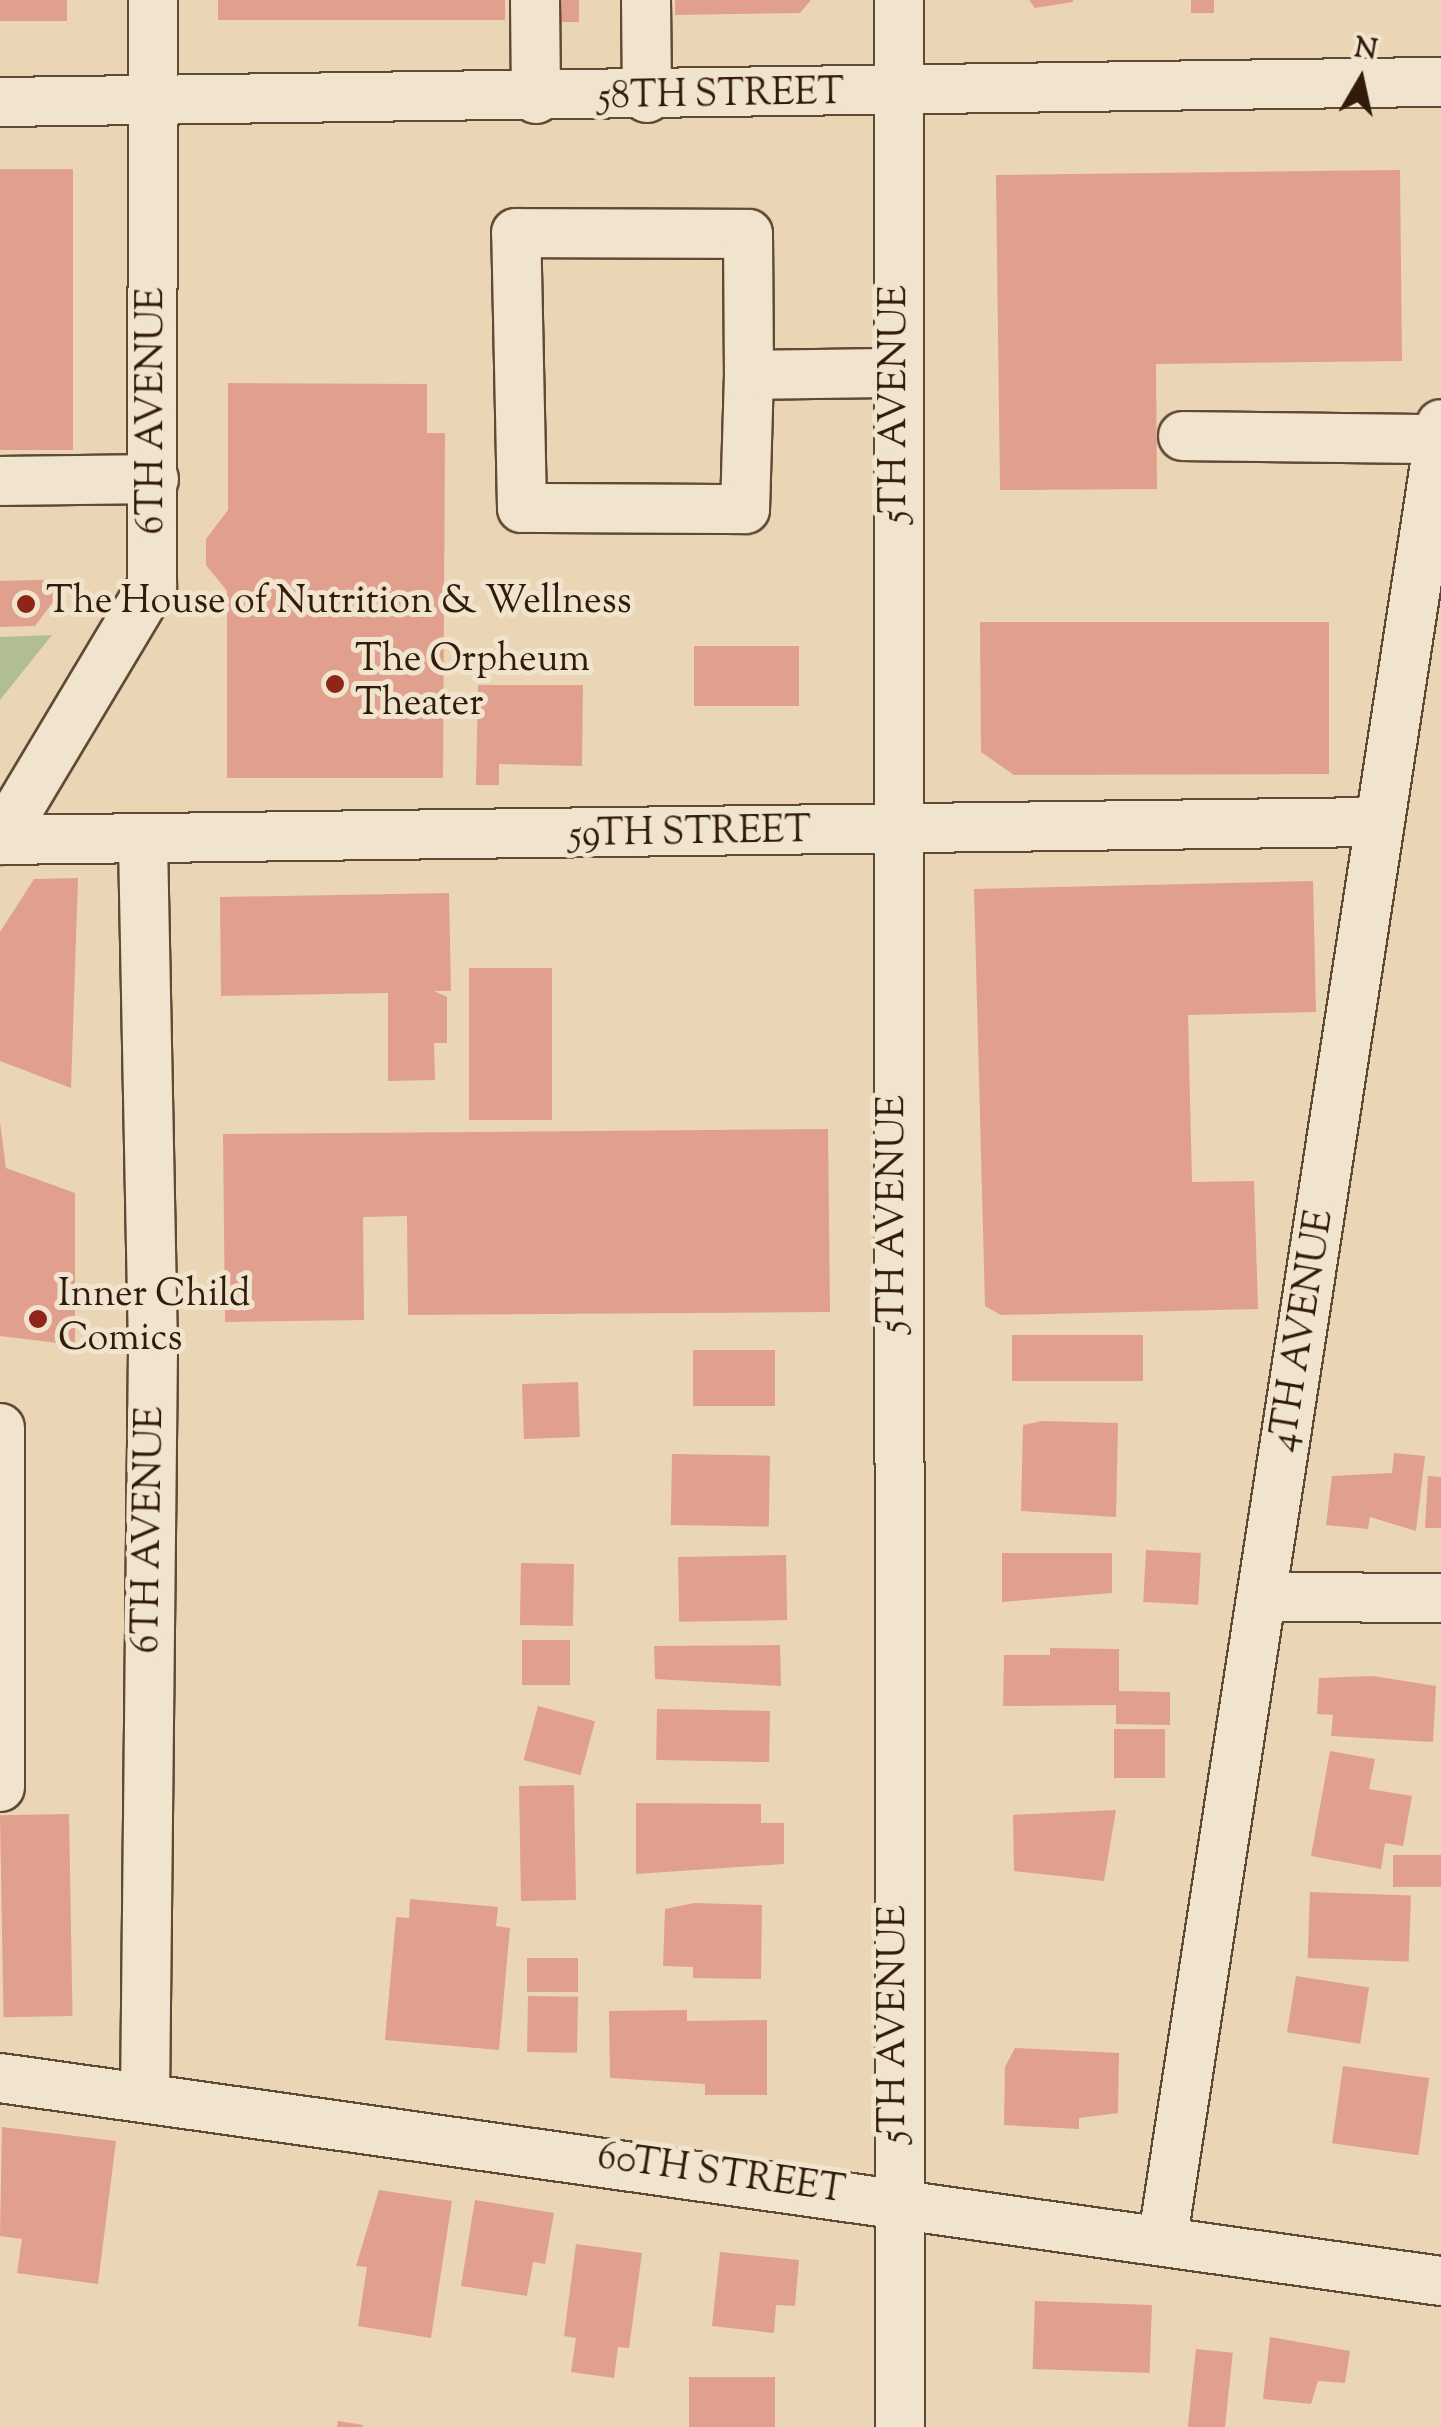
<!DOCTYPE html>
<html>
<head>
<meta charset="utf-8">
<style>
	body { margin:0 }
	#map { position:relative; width:1441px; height:2427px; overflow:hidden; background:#ead5b4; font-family:"Sorts Mill Goudy",serif }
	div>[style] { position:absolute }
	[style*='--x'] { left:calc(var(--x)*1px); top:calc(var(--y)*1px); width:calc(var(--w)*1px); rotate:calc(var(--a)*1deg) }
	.green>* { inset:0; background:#b0be92 }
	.building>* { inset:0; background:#e1a08d; transform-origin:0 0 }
	.roads { filter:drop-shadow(2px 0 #614a35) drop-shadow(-2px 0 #614a35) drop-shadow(0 2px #614a35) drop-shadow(0 -2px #614a35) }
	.minor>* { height:48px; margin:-24px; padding:0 24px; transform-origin:24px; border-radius:24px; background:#f1e4ce }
	.dots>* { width:28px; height:28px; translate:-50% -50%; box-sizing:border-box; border:5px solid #f1e4ce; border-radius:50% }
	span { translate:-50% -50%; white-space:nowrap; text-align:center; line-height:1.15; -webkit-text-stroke:10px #f1e4ce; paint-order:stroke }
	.street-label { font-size:38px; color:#331b0b }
	.poi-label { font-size:38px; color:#331b0b }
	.left { translate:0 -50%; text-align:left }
	.north { position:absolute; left:1311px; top:30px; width:100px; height:100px; -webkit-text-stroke:8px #f1e4ce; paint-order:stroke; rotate:9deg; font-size:28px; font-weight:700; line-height:40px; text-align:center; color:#331b0b }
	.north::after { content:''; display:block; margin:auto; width:35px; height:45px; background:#331b0b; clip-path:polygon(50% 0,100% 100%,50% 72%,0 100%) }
</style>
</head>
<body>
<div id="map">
	<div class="green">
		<div style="clip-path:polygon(52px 635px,0 700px,0 637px)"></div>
	</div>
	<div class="building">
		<div style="left:0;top:0;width:67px;height:21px"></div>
		<div style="left:218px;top:0;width:287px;height:20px"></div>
		<div style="left:544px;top:0;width:35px;height:22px"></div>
		<div style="clip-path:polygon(675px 0,811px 0,800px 13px,675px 15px)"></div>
		<div style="clip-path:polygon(1029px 0,1073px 0,1073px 2px,1035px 8px)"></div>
		<div style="left:1191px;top:0;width:23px;height:13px"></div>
		<div style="left:0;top:169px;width:73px;height:281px"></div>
		<div style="clip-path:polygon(1400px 170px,1402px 361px,1156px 364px,1157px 489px,1000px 490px,996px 175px)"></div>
		<div style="clip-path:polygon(228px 383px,427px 384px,427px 433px,445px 433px,443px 778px,227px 778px,227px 591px,206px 565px,206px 539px,228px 510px)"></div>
		<div style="clip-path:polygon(70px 579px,35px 626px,0 627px,0 581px)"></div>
		<div style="clip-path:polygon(980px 622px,1329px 622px,1329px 774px,1014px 775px,981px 752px)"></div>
		<div style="left:694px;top:646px;width:105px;height:60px"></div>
		<div style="clip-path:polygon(478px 685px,583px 685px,582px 766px,499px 764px,499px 785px,476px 785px)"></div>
		<div style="clip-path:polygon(78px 878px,71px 1088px,0 1061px,0 932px,34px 879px)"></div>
		<div style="clip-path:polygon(1313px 881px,1316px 1012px,1188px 1015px,1192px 1182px,1254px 1181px,1258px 1309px,1001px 1315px,985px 1306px,974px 889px)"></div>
		<div style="clip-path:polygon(449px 893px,451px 991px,434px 991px,447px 997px,447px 1043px,434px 1043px,435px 1080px,388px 1081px,388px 993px,221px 996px,220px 897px)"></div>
		<div style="left:469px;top:968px;width:83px;height:152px"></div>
		<div style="clip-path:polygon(0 1122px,6px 1168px,75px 1193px,75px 1345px,0 1336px)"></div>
		<div style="clip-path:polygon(828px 1129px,830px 1312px,408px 1315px,407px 1216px,363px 1217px,364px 1320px,225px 1322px,223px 1134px)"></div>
		<div style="left:1012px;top:1335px;width:131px;height:46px"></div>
		<div style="left:693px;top:1350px;width:82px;height:56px"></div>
		<div style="left:578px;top:1382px;width:55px;height:56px;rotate:88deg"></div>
		<div style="clip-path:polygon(1042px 1421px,1118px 1423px,1116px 1517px,1021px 1511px,1023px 1425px)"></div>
		<div style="clip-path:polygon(1394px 1453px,1425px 1456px,1416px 1531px,1370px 1517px,1368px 1529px,1326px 1525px,1332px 1476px,1392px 1473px)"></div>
		<div style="left:672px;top:1454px;width:98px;height:71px;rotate:1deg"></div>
		<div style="clip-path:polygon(1428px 1476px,1441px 1477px,1441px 1528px,1425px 1528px)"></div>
		<div style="left:1146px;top:1550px;width:55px;height:52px;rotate:3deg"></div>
		<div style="clip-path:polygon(1002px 1553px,1112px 1553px,1112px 1593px,1002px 1602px)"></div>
		<div style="left:786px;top:1555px;width:65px;height:108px;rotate:89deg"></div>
		<div style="left:521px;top:1563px;width:53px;height:62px;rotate:1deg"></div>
		<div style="left:522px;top:1640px;width:48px;height:45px"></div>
		<div style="clip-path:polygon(780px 1645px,781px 1686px,655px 1679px,654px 1646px)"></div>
		<div style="clip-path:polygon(1050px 1648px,1119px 1649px,1119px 1691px,1170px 1692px,1170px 1725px,1116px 1724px,1116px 1705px,1003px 1706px,1004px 1655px,1050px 1655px)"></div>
		<div style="clip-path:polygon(1373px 1676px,1436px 1686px,1433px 1742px,1331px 1736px,1333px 1715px,1317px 1714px,1319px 1678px)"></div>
		<div style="left:538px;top:1706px;width:59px;height:56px;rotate:15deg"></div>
		<div style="left:657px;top:1709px;width:113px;height:51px;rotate:1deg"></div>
		<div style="left:1114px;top:1729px;width:51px;height:49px"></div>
		<div style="clip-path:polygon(1330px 1751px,1375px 1759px,1369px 1789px,1412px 1796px,1403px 1846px,1385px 1843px,1381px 1869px,1311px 1856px)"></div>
		<div style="left:574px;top:1785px;width:115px;height:55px;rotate:89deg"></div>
		<div style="clip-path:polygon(636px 1803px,761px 1804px,761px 1823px,784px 1823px,784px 1864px,636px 1874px)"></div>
		<div style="clip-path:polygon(1116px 1810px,1104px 1881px,1014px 1871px,1013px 1815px)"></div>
		<div style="left:69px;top:1814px;width:202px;height:69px;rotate:89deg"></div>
		<div style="left:1441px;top:1855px;width:32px;height:48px;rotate:90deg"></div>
		<div style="left:1310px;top:1892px;width:101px;height:66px;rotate:2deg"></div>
		<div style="clip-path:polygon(410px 1899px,498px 1907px,496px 1926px,510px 1928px,499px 2050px,385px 2040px,396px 1917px,409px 1918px)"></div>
		<div style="clip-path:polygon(694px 1903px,762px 1905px,761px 1979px,693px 1978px,693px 1967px,663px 1966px,665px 1909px)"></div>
		<div style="left:527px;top:1958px;width:51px;height:34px"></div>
		<div style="left:1296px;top:1976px;width:74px;height:57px;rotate:9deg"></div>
		<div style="left:528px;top:1996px;width:50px;height:56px;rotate:1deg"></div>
		<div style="clip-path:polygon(687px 2010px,687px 2021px,767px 2020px,767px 2095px,705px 2095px,705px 2084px,610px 2078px,609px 2011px)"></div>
		<div style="clip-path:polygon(1015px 2048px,1119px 2053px,1118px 2113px,1079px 2118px,1079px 2129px,1004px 2125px,1005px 2067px)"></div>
		<div style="left:1343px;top:2066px;width:87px;height:78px;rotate:8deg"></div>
		<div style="clip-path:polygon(2px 2127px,116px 2141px,98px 2284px,17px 2273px,22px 2239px,0 2236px)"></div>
		<div style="clip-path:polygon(379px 2190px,452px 2201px,431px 2338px,358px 2326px,367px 2267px,356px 2266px)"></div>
		<div style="clip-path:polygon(475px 2200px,554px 2213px,545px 2264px,533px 2262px,527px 2296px,461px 2286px)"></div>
		<div style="clip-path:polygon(576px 2244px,642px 2253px,629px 2348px,618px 2347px,614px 2378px,571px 2372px,576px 2338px,564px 2336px)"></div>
		<div style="clip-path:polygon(720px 2252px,799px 2260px,795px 2306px,776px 2305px,774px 2333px,712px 2326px)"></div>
		<div style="left:1035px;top:2301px;width:117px;height:68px;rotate:2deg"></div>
		<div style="clip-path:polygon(1270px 2337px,1350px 2351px,1345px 2383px,1318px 2381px,1311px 2404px,1263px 2399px)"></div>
		<div style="left:1196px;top:2349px;width:37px;height:78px;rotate:6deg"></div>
		<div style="left:689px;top:2377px;width:86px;height:50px"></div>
		<div style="clip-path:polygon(338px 2421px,363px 2425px,363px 2427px,337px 2427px)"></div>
	</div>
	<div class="roads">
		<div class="minor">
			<div style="--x:535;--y:0;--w:99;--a:89.4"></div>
			<div style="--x:646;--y:0;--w:98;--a:89.4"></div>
			<div style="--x:899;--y:0;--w:2427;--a:89.98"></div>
			<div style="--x:0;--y:102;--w:1441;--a:-0.8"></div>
			<div style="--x:749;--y:375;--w:134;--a:91.7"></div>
			<div style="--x:745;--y:509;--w:223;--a:-179.7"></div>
			<div style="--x:522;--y:508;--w:275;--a:-91.2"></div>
			<div style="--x:516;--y:233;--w:232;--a:0.2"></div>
			<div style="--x:748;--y:234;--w:141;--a:89.6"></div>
			<div style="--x:749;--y:375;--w:149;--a:-0.8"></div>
			<div style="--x:1183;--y:436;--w:256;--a:0.7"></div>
			<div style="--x:0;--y:481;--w:154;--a:-0.7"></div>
			<div style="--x:0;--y:840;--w:1380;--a:-0.75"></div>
			<div style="--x:0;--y:840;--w:296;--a:-59.1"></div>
			<div style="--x:152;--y:586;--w:586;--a:-89.9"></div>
			<div style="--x:143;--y:842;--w:506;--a:88.87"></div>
			<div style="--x:153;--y:1348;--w:749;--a:90.61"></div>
			<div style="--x:0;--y:1428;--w:359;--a:90"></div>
			<div style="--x:1264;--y:1597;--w:177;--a:0.3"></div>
			<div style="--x:0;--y:2078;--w:1455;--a:8.02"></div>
			<div style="--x:1163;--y:2237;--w:1834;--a:-81.28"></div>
		</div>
	</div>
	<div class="dots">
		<div style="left:26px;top:604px;background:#8f2418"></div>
		<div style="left:335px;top:684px;background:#8f2418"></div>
		<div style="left:38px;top:1319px;background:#8f2418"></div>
	</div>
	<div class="street-label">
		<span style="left:721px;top:97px;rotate:-1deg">58TH STREET</span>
		<span style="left:897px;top:404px;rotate:-90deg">5TH AVENUE</span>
		<span style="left:154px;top:411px;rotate:-90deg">6TH AVENUE</span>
		<span style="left:690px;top:835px;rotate:-1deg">59TH STREET</span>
		<span style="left:895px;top:1214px;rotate:-90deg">5TH AVENUE</span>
		<span style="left:1304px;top:1331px;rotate:-81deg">4TH AVENUE</span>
		<span style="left:151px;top:1530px;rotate:-89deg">6TH AVENUE</span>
		<span style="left:896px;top:2024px;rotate:-90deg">5TH AVENUE</span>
		<span style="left:721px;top:2176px;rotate:8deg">60TH STREET</span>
	</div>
	<div class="poi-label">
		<span class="left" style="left:46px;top:604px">The House of Nutrition &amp; Wellness</span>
		<span class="left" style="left:355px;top:684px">The Orpheum<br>Theater</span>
		<span class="left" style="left:58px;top:1319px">Inner Child<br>Comics</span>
	</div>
	<div class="north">N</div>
</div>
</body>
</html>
